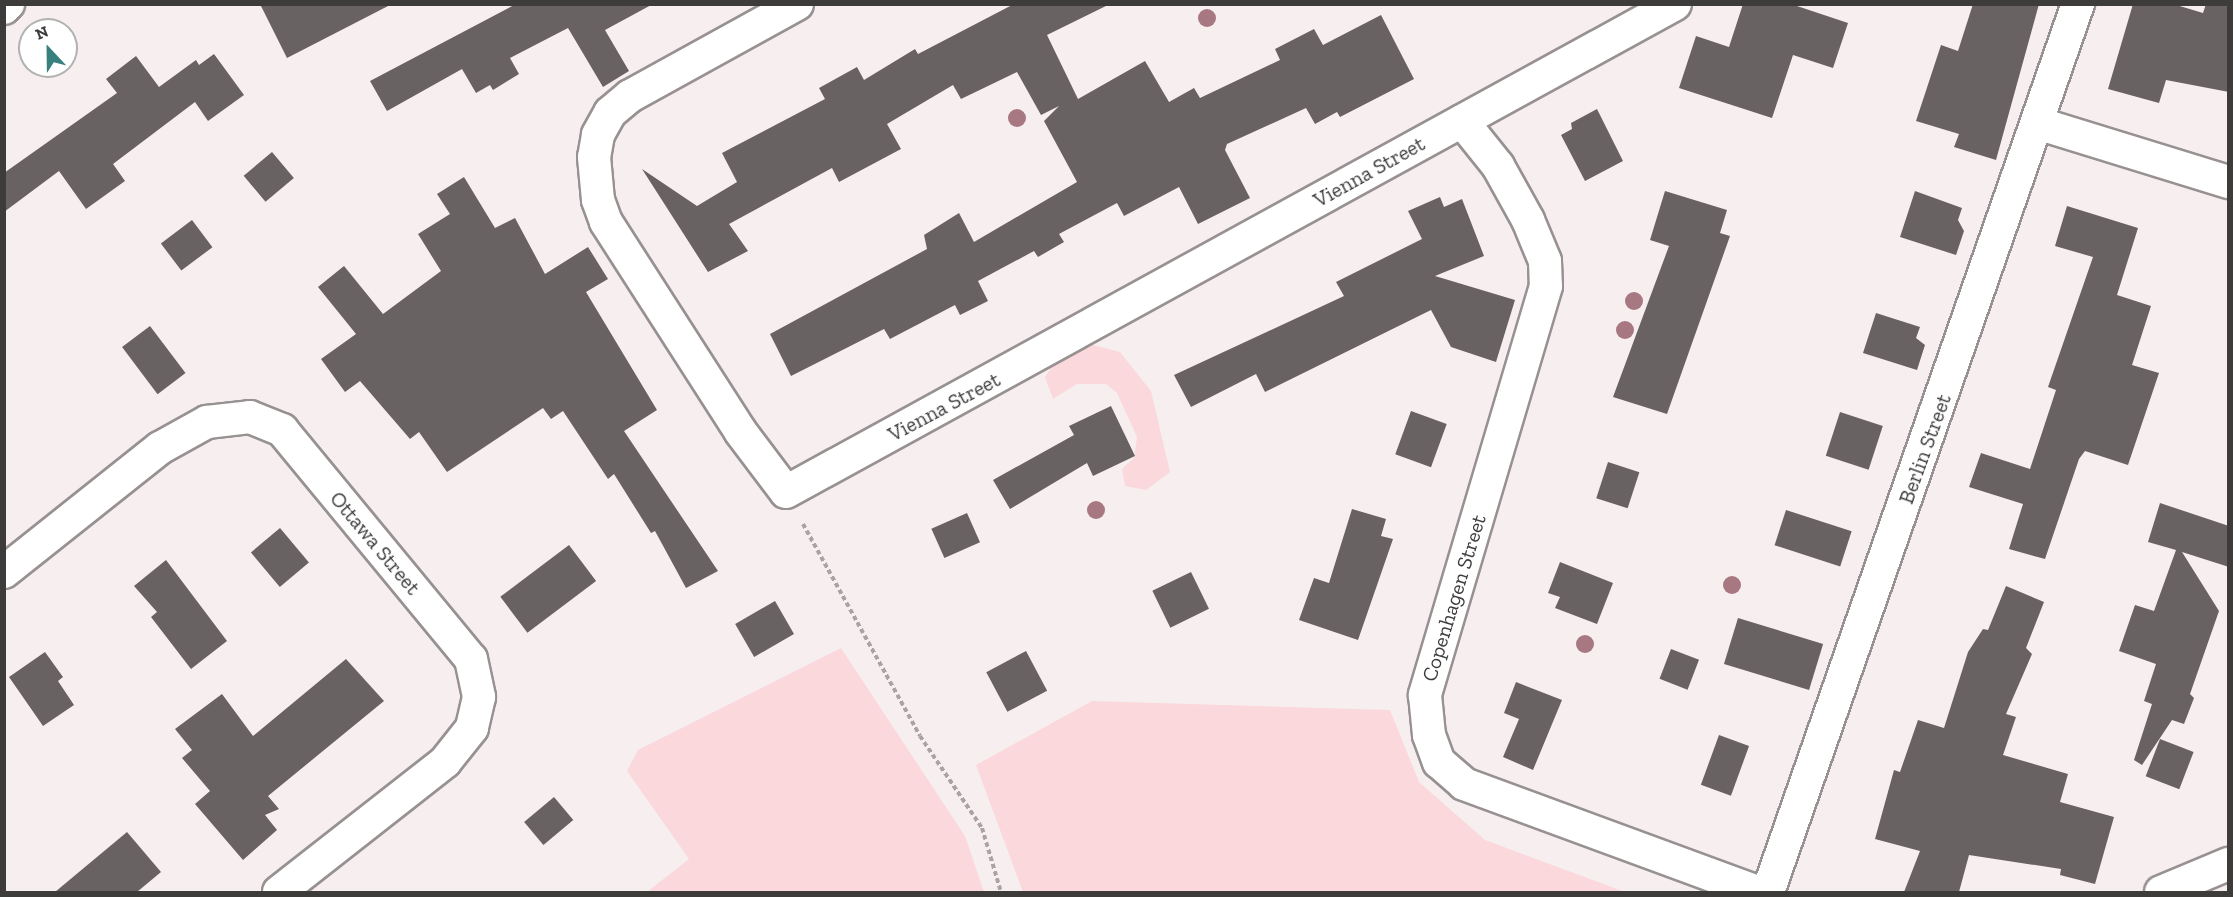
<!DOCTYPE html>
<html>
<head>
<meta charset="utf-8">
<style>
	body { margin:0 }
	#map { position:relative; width:2233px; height:897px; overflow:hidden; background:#f7efef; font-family:"Zilla Slab",serif }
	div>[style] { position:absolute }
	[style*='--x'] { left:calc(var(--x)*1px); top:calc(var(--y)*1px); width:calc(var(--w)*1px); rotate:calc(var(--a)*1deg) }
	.green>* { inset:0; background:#fad8db }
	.building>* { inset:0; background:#696262; transform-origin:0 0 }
	.path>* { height:4px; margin-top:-2px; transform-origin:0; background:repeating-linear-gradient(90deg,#a9a3a3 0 4.5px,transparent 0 7.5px) }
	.roads { filter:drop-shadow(2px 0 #989192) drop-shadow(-2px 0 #989192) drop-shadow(0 2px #989192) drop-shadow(0 -2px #989192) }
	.street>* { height:32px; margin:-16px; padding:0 16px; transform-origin:16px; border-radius:16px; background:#fff }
	.trees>* { width:18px; height:18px; margin:-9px; border-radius:50%; background:#a77782 }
	span { translate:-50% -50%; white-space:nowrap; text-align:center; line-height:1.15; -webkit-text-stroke:6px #fff; paint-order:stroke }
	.street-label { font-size:21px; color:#3e3b3b }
	.frame { position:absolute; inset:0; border:6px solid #3e3b3b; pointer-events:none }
	.north { position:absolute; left:18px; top:18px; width:60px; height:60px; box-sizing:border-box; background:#fff; border:2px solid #b2b1b1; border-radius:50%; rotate:338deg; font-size:16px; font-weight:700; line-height:24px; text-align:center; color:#3e3b3b }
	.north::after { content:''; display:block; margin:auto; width:21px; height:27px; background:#38807e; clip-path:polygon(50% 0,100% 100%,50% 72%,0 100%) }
</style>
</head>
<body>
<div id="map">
	<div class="green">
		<div style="clip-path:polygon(1085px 343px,1120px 352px,1151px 391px,1170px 472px,1146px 490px,1125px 486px,1122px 469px,1134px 458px,1137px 437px,1117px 393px,1106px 384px,1077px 384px,1053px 399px,1045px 377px,1059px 356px)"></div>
		<div style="clip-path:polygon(841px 648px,965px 836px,984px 892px,647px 892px,689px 859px,627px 771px,638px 750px)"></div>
		<div style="clip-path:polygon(1092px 701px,1390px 710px,1419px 782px,1485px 840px,1625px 892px,1023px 892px,976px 765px)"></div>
	</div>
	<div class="building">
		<div style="clip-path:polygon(260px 4px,392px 4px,287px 58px)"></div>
		<div style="clip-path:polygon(516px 4px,653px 4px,605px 30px,629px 71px,603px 87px,568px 28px,510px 58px,519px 74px,493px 90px,490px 85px,476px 93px,462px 69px,387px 111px,370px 81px)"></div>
		<div style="clip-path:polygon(1014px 4px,1110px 4px,1047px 35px,1078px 99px,1145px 61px,1169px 102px,1194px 88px,1200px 98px,1280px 60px,1275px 49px,1314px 29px,1323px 45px,1381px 15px,1414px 79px,1340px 117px,1337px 112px,1315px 124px,1306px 108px,1227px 144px,1225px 150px,1250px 198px,1198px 224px,1179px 187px,1124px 216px,1117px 203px,1059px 234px,1064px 242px,1038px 257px,1034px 251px,978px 281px,988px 301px,960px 315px,955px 305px,890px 339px,884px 329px,791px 376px,770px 334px,927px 249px,924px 235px,959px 213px,974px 242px,1077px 182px,1044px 121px,1059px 106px,1041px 115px,1017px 72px,961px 99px,953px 85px,887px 124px,901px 149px,839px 182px,832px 168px,729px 224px,748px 251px,708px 272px,642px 169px,697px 206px,737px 182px,722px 153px,825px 99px,819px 88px,857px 67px,864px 80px,915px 49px,918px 54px)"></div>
		<div style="clip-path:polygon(1743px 4px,1791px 4px,1848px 23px,1833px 68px,1793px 55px,1772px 118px,1679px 88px,1696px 36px,1729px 47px)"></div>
		<div style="clip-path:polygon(1973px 4px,2039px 4px,1996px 160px,1954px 147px,1959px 134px,1916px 121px,1941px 45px,1958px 51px)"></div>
		<div style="clip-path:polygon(2133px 4px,2173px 4px,2203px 13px,2206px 4px,2229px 4px,2229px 92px,2166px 80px,2159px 103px,2108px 89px)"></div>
		<div style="clip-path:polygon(214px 54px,244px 95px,208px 121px,195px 102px,113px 164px,125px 181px,86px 209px,59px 171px,4px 212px,4px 173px,117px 93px,106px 79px,136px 56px,159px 87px,196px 60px,199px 65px)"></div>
		<div style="clip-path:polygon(1597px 109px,1623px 161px,1585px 181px,1561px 135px,1572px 129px,1571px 123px)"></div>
		<div style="left:272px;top:152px;width:34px;height:37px;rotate:50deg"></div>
		<div style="clip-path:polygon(464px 177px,495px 228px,515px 218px,545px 274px,588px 247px,608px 279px,586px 292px,657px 410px,624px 431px,718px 571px,686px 588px,655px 531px,651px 533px,614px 474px,608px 479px,563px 411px,551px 419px,543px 408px,447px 472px,419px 432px,410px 439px,360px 381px,345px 392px,321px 359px,356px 334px,318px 287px,344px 266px,383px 314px,441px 271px,418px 234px,450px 214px,437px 194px)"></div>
		<div style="clip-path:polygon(1665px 191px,1727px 210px,1720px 233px,1730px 236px,1667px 414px,1613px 397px,1669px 246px,1650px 240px)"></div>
		<div style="clip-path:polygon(1915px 191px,1962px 208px,1958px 220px,1964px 231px,1956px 255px,1900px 237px)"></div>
		<div style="clip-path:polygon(1440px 197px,1444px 207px,1462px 199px,1484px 256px,1435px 276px,1515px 300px,1496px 362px,1451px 347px,1431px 310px,1265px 392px,1256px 374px,1191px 407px,1174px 375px,1344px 296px,1336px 282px,1422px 239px,1408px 211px)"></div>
		<div style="clip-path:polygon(2067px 206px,2138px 228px,2117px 295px,2151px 306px,2132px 365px,2159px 373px,2128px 465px,2085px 451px,2079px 459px,2045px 559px,2009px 549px,2023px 504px,1969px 487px,1981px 453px,2030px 469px,2056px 390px,2048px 387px,2093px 257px,2055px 246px)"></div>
		<div style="left:192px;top:220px;width:34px;height:39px;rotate:53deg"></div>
		<div style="clip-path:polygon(1876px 313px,1920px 327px,1916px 338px,1925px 345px,1917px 370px,1863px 353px)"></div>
		<div style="left:150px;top:326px;width:59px;height:35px;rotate:53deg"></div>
		<div style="clip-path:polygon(1111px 406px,1135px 456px,1093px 476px,1087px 463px,1010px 509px,993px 480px,1074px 435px,1069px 426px)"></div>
		<div style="left:1411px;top:411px;width:38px;height:46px;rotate:20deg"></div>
		<div style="left:1840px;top:412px;width:45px;height:46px;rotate:18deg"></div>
		<div style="left:1608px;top:462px;width:33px;height:38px;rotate:18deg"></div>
		<div style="clip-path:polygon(2160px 503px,2229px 526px,2229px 567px,2182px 552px,2219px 611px,2190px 694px,2194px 698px,2184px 724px,2172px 720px,2142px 765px,2134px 760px,2152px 704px,2144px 701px,2156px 664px,2119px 651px,2135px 605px,2154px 611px,2176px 550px,2148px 542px)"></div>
		<div style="clip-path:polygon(1352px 509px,1386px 519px,1381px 536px,1393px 539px,1358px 640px,1299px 620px,1314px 578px,1329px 583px)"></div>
		<div style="left:1786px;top:510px;width:69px;height:37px;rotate:18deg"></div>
		<div style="left:967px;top:513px;width:32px;height:39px;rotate:66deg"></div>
		<div style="left:280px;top:528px;width:45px;height:38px;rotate:50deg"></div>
		<div style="left:569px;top:545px;width:45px;height:86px;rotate:53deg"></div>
		<div style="clip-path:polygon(166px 560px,227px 641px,191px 669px,151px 617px,157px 612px,134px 586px)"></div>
		<div style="clip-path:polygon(1560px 562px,1613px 583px,1597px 624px,1555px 608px,1560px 597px,1548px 593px)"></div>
		<div style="left:1191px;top:572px;width:41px;height:43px;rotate:64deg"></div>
		<div style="clip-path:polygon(2006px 586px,2044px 602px,2026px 648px,2032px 654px,2006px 714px,2016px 717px,2003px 755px,2068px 774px,2060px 802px,2114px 817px,2095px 884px,2060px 875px,2061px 869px,1969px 855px,1959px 892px,1904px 892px,1920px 851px,1875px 839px,1894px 770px,1900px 772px,1918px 720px,1944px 728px,1968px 652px,1983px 629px,1988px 630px)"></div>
		<div style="left:775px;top:601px;width:38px;height:46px;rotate:60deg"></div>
		<div style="left:1738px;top:618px;width:89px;height:48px;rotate:17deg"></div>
		<div style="left:1671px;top:649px;width:30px;height:32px;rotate:21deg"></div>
		<div style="left:1026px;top:651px;width:45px;height:45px;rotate:62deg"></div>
		<div style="clip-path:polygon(45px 652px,63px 677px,58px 681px,74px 705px,43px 726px,9px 677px)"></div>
		<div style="clip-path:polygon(346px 659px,384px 701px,268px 796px,279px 809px,265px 815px,277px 830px,243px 860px,195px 804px,210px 791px,182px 758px,192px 750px,175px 729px,222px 694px,253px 736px)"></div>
		<div style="clip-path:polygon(1516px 682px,1562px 700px,1533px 770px,1503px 757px,1519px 719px,1504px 713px)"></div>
		<div style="left:1719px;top:735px;width:32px;height:53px;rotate:20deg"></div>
		<div style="left:2160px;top:739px;width:36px;height:40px;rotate:21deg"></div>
		<div style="left:554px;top:797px;width:30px;height:39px;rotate:50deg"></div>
		<div style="clip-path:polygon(127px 832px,161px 872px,137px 892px,55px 892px)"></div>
	</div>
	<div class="path">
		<div style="--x:803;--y:524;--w:242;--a:61.1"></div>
		<div style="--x:920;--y:736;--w:111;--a:56"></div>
		<div style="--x:982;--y:828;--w:67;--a:73.5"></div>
	</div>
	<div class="roads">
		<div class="street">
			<div style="--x:797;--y:4;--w:191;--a:151.1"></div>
			<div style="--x:630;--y:96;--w:26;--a:140"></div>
			<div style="--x:610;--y:113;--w:25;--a:119"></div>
			<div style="--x:598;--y:135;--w:22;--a:100"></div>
			<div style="--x:594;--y:157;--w:43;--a:84.7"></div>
			<div style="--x:598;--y:200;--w:23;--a:70"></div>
			<div style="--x:606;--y:222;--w:248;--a:57.3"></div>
			<div style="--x:740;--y:431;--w:76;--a:53"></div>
			<div style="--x:786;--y:492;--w:1014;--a:-28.76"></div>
			<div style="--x:4;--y:8;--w:6;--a:-45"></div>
			<div style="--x:1462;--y:121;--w:58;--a:51.3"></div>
			<div style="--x:1498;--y:166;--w:62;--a:60.9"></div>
			<div style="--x:1528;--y:220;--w:44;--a:67.5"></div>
			<div style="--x:1545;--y:261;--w:25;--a:88"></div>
			<div style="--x:1546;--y:286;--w:427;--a:106.5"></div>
			<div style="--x:1425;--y:695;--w:40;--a:84.3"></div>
			<div style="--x:1429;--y:735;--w:29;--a:70"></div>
			<div style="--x:1439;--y:762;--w:33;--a:41"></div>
			<div style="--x:1464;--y:784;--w:312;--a:20.2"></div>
			<div style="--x:2040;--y:124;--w:197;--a:17.1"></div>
			<div style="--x:4;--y:572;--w:199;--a:-38.5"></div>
			<div style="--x:160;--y:448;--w:54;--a:-29"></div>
			<div style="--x:207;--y:422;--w:43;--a:-6.6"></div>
			<div style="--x:250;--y:417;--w:35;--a:22"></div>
			<div style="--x:282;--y:430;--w:297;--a:50.5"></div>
			<div style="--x:471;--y:659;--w:39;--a:78"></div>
			<div style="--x:479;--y:697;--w:32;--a:103"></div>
			<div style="--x:472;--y:728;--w:43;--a:128.5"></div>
			<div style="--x:445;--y:762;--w:211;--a:141.9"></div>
			<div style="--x:1768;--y:892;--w:941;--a:-70.76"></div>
			<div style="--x:2161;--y:892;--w:73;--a:-22.7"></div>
		</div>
	</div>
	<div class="trees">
		<div style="left:1207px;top:18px"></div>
		<div style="left:1017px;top:118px"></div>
		<div style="left:1634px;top:301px"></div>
		<div style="left:1625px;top:330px"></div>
		<div style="left:1096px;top:510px"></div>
		<div style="left:1732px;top:585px"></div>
		<div style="left:1585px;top:644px"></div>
	</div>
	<div class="street-label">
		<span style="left:1369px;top:172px;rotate:-29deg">Vienna Street</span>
		<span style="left:944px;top:407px;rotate:-28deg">Vienna Street</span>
		<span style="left:1925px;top:449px;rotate:-70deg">Berlin Street</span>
		<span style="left:375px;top:543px;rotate:50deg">Ottawa Street</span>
		<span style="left:1454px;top:598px;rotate:-73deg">Copenhagen Street</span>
	</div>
	<div class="frame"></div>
	<div class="north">N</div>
</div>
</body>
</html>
